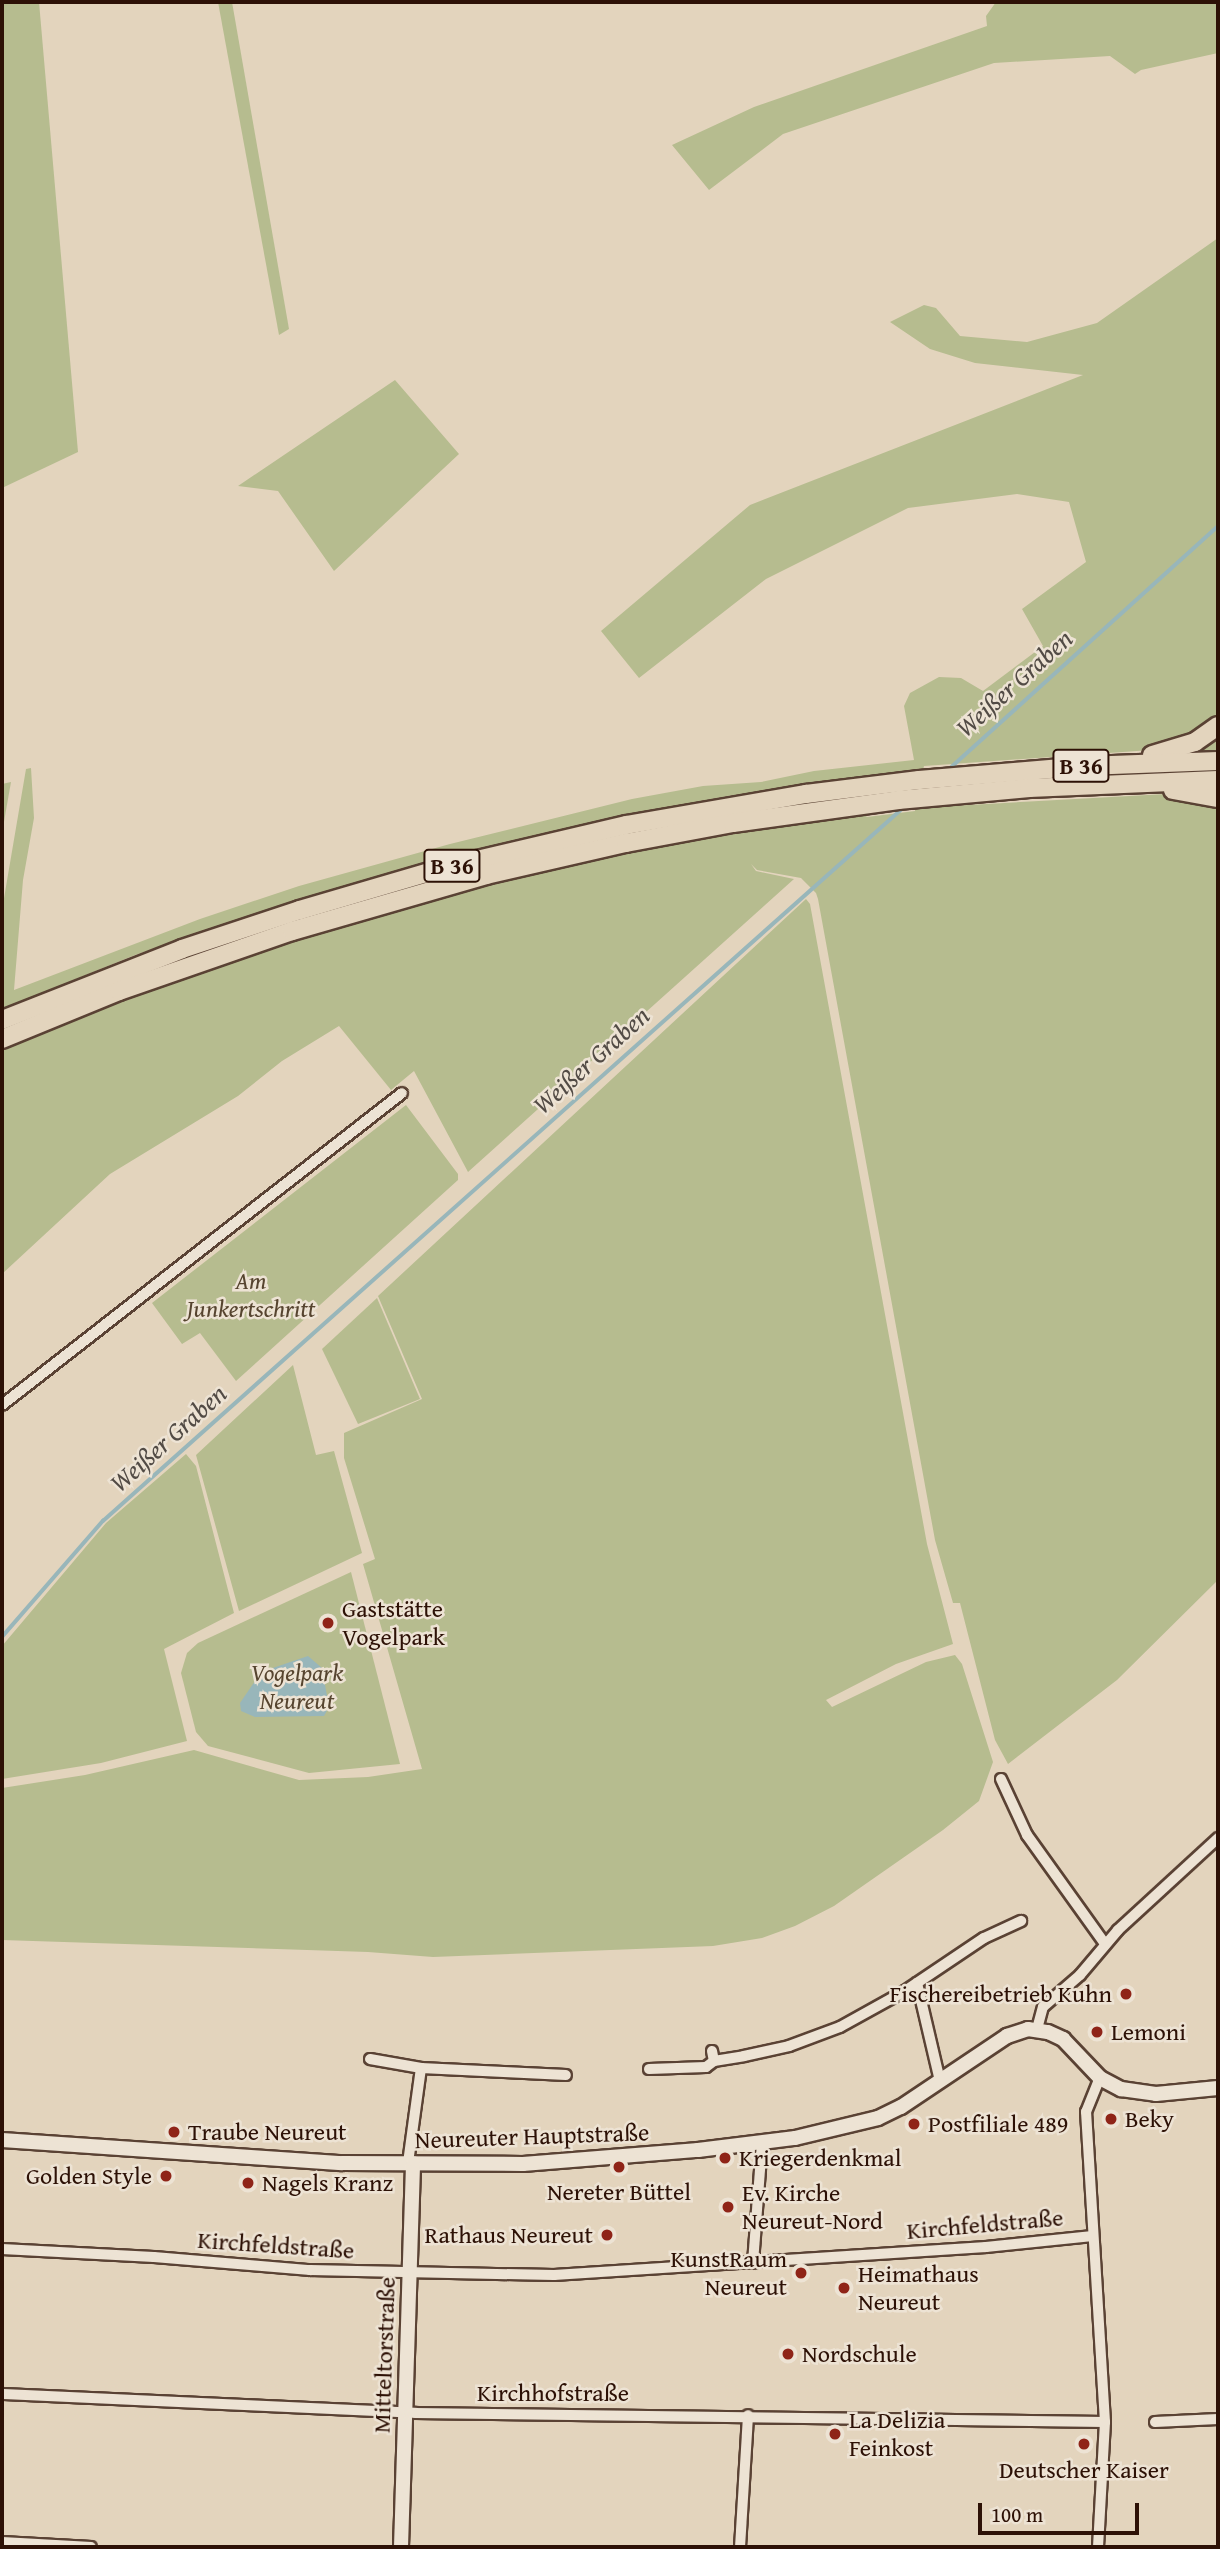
<!DOCTYPE html>
<html>
<head>
<meta charset="utf-8">
<style>
	body { margin:0 }
	#map { position:relative; width:1220px; height:2549px; overflow:hidden; background:#e3d4bd; font-family:"Gentium Book Plus",serif }
	div>[style] { position:absolute }
	[style*='--x'] { left:calc(var(--x)*1px); top:calc(var(--y)*1px); width:calc(var(--w)*1px); rotate:calc(var(--a)*1deg) }
	.green>* { inset:0; background:#b6bc8f }
	.water>* { inset:0; background:#98b6ba }
	.stream>* { height:3.5px; margin:-1.75px; padding:0 1.75px; transform-origin:1.75px; border-radius:1.75px; background:#98b6ba }
	.roads { filter:drop-shadow(2px 0 #5a4234) drop-shadow(-2px 0 #5a4234) drop-shadow(0 2px #5a4234) drop-shadow(0 -2px #5a4234) }
	.street>* { height:10px; margin:-5px; padding:0 5px; transform-origin:5px; border-radius:5px; background:#ede3d4 }
	.secondary>* { height:14px; margin:-7px; padding:0 7px; transform-origin:7px; border-radius:7px; background:#ede3d4 }
	.highway>* { height:18px; margin:-9px; padding:0 9px; transform-origin:9px; border-radius:9px; background:#e3d4bd }
	.dots>* { width:19px; height:19px; translate:-50% -50%; box-sizing:border-box; border:4px solid #ede3d4; border-radius:50% }
	span { translate:-50% -50%; white-space:nowrap; text-align:center; line-height:1.15; -webkit-text-stroke:5px #ede3d4; paint-order:stroke }
	.shield-label span { padding:2px 5px; background:#ede3d4; border:2px solid; border-radius:5px; -webkit-text-stroke-width:0 }
	.shield-label { font-size:23px; color:#2d1106; font-weight:700 }
	.park-label { font-size:24px; color:#56442f; font-style:italic }
	.poi-label { font-size:24px; color:#2d1106 }
	.left { translate:0 -50%; text-align:left }
	.right { translate:-100% -50%; text-align:right }
	.street-label { font-size:24px; color:#2d1106 }
	.water-label { font-size:26px; color:#524b45; font-style:italic }
	.frame { position:absolute; inset:0; border:4px solid #2d1106; pointer-events:none }
	.scale { position:absolute; left:978px; top:2503px; width:161px; height:32px; box-sizing:border-box; border:4px solid #2d1106; border-top:0; padding-left:9px; font-size:21px; line-height:24px; white-space:nowrap; color:#2d1106; -webkit-text-stroke:5px #ede3d4; paint-order:stroke }
</style>
</head>
<body>
<div id="map">
	<div class="green">
		<div style="clip-path:polygon(2px 2px,39px 2px,78px 452px,2px 488px)"></div>
		<div style="clip-path:polygon(218px 2px,232px 2px,289px 329px,279px 335px)"></div>
		<div style="clip-path:polygon(996px 2px,1218px 2px,1218px 53px,1141px 70px,1135px 74px,1110px 56px,994px 63px,783px 134px,709px 190px,672px 145px,754px 107px,987px 26px,986px 16px)"></div>
		<div style="clip-path:polygon(1218px 238px,1218px 720px,1211px 727px,1151px 750px,924px 766px,923px 770px,728px 796px,585px 824px,424px 863px,312px 895px,135px 955px,2px 1009px,2px 910px,26px 769px,31px 768px,34px 818px,23px 880px,14px 990px,200px 919px,299px 886px,450px 844px,632px 799px,703px 786px,761px 782px,814px 771px,914px 760px,904px 706px,910px 693px,939px 677px,961px 678px,983px 691px,1043px 646px,1022px 609px,1086px 562px,1069px 502px,1017px 494px,908px 508px,766px 579px,639px 678px,601px 631px,750px 505px,1083px 375px,975px 363px,930px 349px,890px 322px,924px 305px,936px 308px,960px 336px,1027px 342px,1097px 323px)"></div>
		<div style="clip-path:polygon(395px 380px,459px 454px,334px 571px,278px 491px,238px 486px)"></div>
		<div style="clip-path:polygon(1218px 732px,1218px 752px,1191px 753px,1191px 751px)"></div>
		<div style="clip-path:polygon(1218px 769px,1218px 773px,930px 790px,935px 785px,1095px 772px)"></div>
		<div style="clip-path:polygon(11px 782px,2px 833px,2px 784px)"></div>
		<div style="clip-path:polygon(1166px 794px,1218px 804px,1218px 1580px,1117px 1680px,1008px 1764px,995px 1740px,960px 1603px,953px 1603px,935px 1540px,818px 899px,816px 893px,801px 878px,757px 870px,751px 864px,756px 871px,794px 879px,468px 1172px,414px 1071px,391px 1090px,339px 1026px,282px 1061px,238px 1096px,110px 1174px,2px 1274px,2px 1050px,54px 1027px,248px 955px,311px 935px,468px 890px,635px 851px,805px 822px,864px 814px,867px 817px,915px 811px,915px 808px)"></div>
		<div style="clip-path:polygon(806px 899px,810px 904px,927px 1544px,953px 1644px,896px 1664px,826px 1700px,832px 1707px,926px 1662px,955px 1655px,962px 1664px,993px 1762px,979px 1801px,943px 1830px,834px 1906px,795px 1926px,762px 1938px,713px 1946px,433px 1957px,368px 1952px,2px 1940px,2px 1788px,85px 1775px,194px 1750px,299px 1780px,368px 1777px,422px 1769px,363px 1564px,375px 1559px,344px 1458px,344px 1433px,422px 1399px,378px 1296px)"></div>
		<div style="clip-path:polygon(406px 1105px,458px 1174px,458px 1180px,236px 1381px,200px 1333px,182px 1344px,152px 1303px)"></div>
		<div style="clip-path:polygon(377px 1298px,420px 1399px,358px 1424px,322px 1349px)"></div>
		<div style="clip-path:polygon(293px 1365px,316px 1455px,334px 1451px,362px 1553px,239px 1611px,196px 1455px)"></div>
		<div style="clip-path:polygon(186px 1454px,196px 1466px,234px 1613px,164px 1649px,187px 1741px,101px 1763px,2px 1779px,2px 1646px,106px 1523px)"></div>
		<div style="clip-path:polygon(351px 1572px,400px 1764px,309px 1773px,208px 1746px,196px 1732px,181px 1673px,187px 1653px,198px 1643px)"></div>
	</div>
	<div class="water">
		<div style="clip-path:polygon(308px 1656px,322px 1668px,329px 1707px,324px 1716px,255px 1717px,241px 1711px,240px 1703px,261px 1672px)"></div>
	</div>
	<div class="stream">
		<div style="--x:947;--y:771;--w:365;--a:-42.1"></div>
		<div style="--x:2;--y:1637;--w:154;--a:-49"></div>
		<div style="--x:103;--y:1521;--w:1073;--a:-41.71"></div>
	</div>
	<div class="roads">
		<div class="street">
			<div style="--x:2;--y:1405;--w:507;--a:-37.95"></div>
			<div style="--x:1001;--y:1779;--w:62;--a:65.1"></div>
			<div style="--x:1027;--y:1835;--w:134;--a:54.4"></div>
			<div style="--x:917;--y:1983;--w:101;--a:76.8"></div>
			<div style="--x:1037;--y:2029;--w:23;--a:-75"></div>
			<div style="--x:1043;--y:2007;--w:49;--a:-40.9"></div>
			<div style="--x:1080;--y:1975;--w:59;--a:-49.8"></div>
			<div style="--x:1118;--y:1930;--w:136;--a:-42.6"></div>
			<div style="--x:712;--y:2051;--w:10;--a:79"></div>
			<div style="--x:714;--y:2061;--w:30;--a:-9"></div>
			<div style="--x:744;--y:2056;--w:46;--a:-12.5"></div>
			<div style="--x:789;--y:2046;--w:54;--a:-20.4"></div>
			<div style="--x:840;--y:2027;--w:74;--a:-29"></div>
			<div style="--x:905;--y:1991;--w:95;--a:-33.9"></div>
			<div style="--x:984;--y:1938;--w:41;--a:-24.7"></div>
			<div style="--x:370;--y:2059;--w:52;--a:10"></div>
			<div style="--x:421;--y:2068;--w:96;--a:97.8"></div>
			<div style="--x:421;--y:2068;--w:145;--a:2.8"></div>
			<div style="--x:649;--y:2069;--w:57;--a:-2"></div>
			<div style="--x:706;--y:2067;--w:10;--a:-37"></div>
			<div style="--x:2;--y:2249;--w:152;--a:3"></div>
			<div style="--x:154;--y:2257;--w:157;--a:4.8"></div>
			<div style="--x:310;--y:2270;--w:244;--a:1.2"></div>
			<div style="--x:554;--y:2275;--w:433;--a:-3.7"></div>
			<div style="--x:986;--y:2247;--w:107;--a:-5.9"></div>
			<div style="--x:753;--y:2263;--w:120;--a:-85.7"></div>
			<div style="--x:2;--y:2394;--w:413;--a:2.6"></div>
			<div style="--x:415;--y:2413;--w:690;--a:0.75"></div>
			<div style="--x:1155;--y:2422;--w:63;--a:-2.7"></div>
			<div style="--x:2;--y:2542;--w:89;--a:3.2"></div>
			<div style="--x:740;--y:2547;--w:132;--a:-86.5"></div>
			<div style="--x:1098;--y:2547;--w:125;--a:-86.8"></div>
			<div style="--x:1105;--y:2422;--w:311;--a:-93.5"></div>
			<div style="--x:1086;--y:2112;--w:37;--a:-68"></div>
		</div>
		<div class="secondary">
			<div style="--x:2;--y:2140;--w:341;--a:3.9"></div>
			<div style="--x:342;--y:2163;--w:181;--a:0.3"></div>
			<div style="--x:523;--y:2164;--w:176;--a:-4.6"></div>
			<div style="--x:698;--y:2150;--w:98;--a:-7.1"></div>
			<div style="--x:795;--y:2138;--w:85;--a:-13.5"></div>
			<div style="--x:878;--y:2118;--w:25;--a:-26"></div>
			<div style="--x:901;--y:2107;--w:128;--a:-33.8"></div>
			<div style="--x:1007;--y:2036;--w:22;--a:-18"></div>
			<div style="--x:1028;--y:2029;--w:20;--a:9"></div>
			<div style="--x:1048;--y:2032;--w:17;--a:25"></div>
			<div style="--x:1063;--y:2039;--w:54;--a:46.5"></div>
			<div style="--x:1100;--y:2078;--w:24;--a:28"></div>
			<div style="--x:1121;--y:2089;--w:35;--a:8"></div>
			<div style="--x:1156;--y:2094;--w:62;--a:-5.5"></div>
			<div style="--x:401;--y:2547;--w:384;--a:-88.2"></div>
		</div>
		<div class="highway">
			<div style="--x:1152;--y:755;--w:45;--a:-16.8"></div>
			<div style="--x:1195;--y:742;--w:28;--a:-35"></div>
			<div style="--x:1173;--y:790;--w:46;--a:10.1"></div>
			<div style="--x:2;--y:1020;--w:193;--a:-21.5"></div>
			<div style="--x:182;--y:949;--w:124;--a:-18.3"></div>
			<div style="--x:300;--y:910;--w:145;--a:-16.4"></div>
			<div style="--x:439;--y:869;--w:192;--a:-13.2"></div>
			<div style="--x:626;--y:825;--w:183;--a:-9.8"></div>
			<div style="--x:806;--y:794;--w:114;--a:-7.1"></div>
			<div style="--x:919;--y:780;--w:167;--a:-4.8"></div>
			<div style="--x:1085;--y:766;--w:133;--a:-2.2"></div>
			<div style="--x:2;--y:1039;--w:126;--a:-22.3"></div>
			<div style="--x:119;--y:991;--w:183;--a:-19.1"></div>
			<div style="--x:292;--y:931;--w:202;--a:-16.1"></div>
			<div style="--x:486;--y:875;--w:144;--a:-12.9"></div>
			<div style="--x:626;--y:843;--w:109;--a:-10.6"></div>
			<div style="--x:733;--y:823;--w:167;--a:-7.9"></div>
			<div style="--x:898;--y:800;--w:132;--a:-5.2"></div>
			<div style="--x:1029;--y:788;--w:189;--a:-2.4"></div>
		</div>
	</div>
	<div class="dots">
		<div style="left:328px;top:1623px;background:#8f2418"></div>
		<div style="left:1126px;top:1994px;background:#8f2418"></div>
		<div style="left:1097px;top:2032px;background:#8f2418"></div>
		<div style="left:1111px;top:2119px;background:#8f2418"></div>
		<div style="left:914px;top:2124px;background:#8f2418"></div>
		<div style="left:174px;top:2132px;background:#8f2418"></div>
		<div style="left:725px;top:2158px;background:#8f2418"></div>
		<div style="left:619px;top:2167px;background:#8f2418"></div>
		<div style="left:166px;top:2176px;background:#8f2418"></div>
		<div style="left:248px;top:2183px;background:#8f2418"></div>
		<div style="left:728px;top:2207px;background:#8f2418"></div>
		<div style="left:607px;top:2235px;background:#8f2418"></div>
		<div style="left:801px;top:2273px;background:#8f2418"></div>
		<div style="left:844px;top:2288px;background:#8f2418"></div>
		<div style="left:788px;top:2354px;background:#8f2418"></div>
		<div style="left:835px;top:2434px;background:#8f2418"></div>
		<div style="left:1084px;top:2444px;background:#8f2418"></div>
	</div>
	<div class="shield-label">
		<span style="left:1081px;top:766px">B 36</span>
		<span style="left:452px;top:866px">B 36</span>
	</div>
	<div class="park-label">
		<span style="left:251px;top:1295px">Am<br>Junkertschritt</span>
		<span style="left:297px;top:1687px">Vogelpark<br>Neureut</span>
	</div>
	<div class="poi-label">
		<span class="left" style="left:342px;top:1623px">Gaststätte<br>Vogelpark</span>
		<span class="right" style="left:1112px;top:1994px">Fischereibetrieb Kuhn</span>
		<span class="left" style="left:1111px;top:2032px">Lemoni</span>
		<span class="left" style="left:1125px;top:2119px">Beky</span>
		<span class="left" style="left:928px;top:2124px">Postfiliale 489</span>
		<span class="left" style="left:188px;top:2132px">Traube Neureut</span>
		<span class="left" style="left:739px;top:2158px">Kriegerdenkmal</span>
		<span class="right" style="left:152px;top:2176px">Golden Style</span>
		<span class="left" style="left:262px;top:2183px">Nagels Kranz</span>
		<span style="left:619px;top:2192px">Nereter Büttel</span>
		<span class="left" style="left:742px;top:2207px">Ev. Kirche<br>Neureut-Nord</span>
		<span class="right" style="left:593px;top:2235px">Rathaus Neureut</span>
		<span class="right" style="left:787px;top:2273px">KunstRaum<br>Neureut</span>
		<span class="left" style="left:858px;top:2288px">Heimathaus<br>Neureut</span>
		<span class="left" style="left:802px;top:2354px">Nordschule</span>
		<span class="left" style="left:849px;top:2434px">La Delizia<br>Feinkost</span>
		<span style="left:1084px;top:2470px">Deutscher Kaiser</span>
	</div>
	<div class="street-label">
		<span style="left:532px;top:2136px;rotate:-2deg">Neureuter Hauptstraße</span>
		<span style="left:985px;top:2224px;rotate:-5deg">Kirchfeldstraße</span>
		<span style="left:276px;top:2245px;rotate:4deg">Kirchfeldstraße</span>
		<span style="left:384px;top:2355px;rotate:-88deg">Mitteltorstraße</span>
		<span style="left:553px;top:2393px">Kirchhofstraße</span>
	</div>
	<div class="water-label">
		<span style="left:1014px;top:683px;rotate:-42deg">Weißer Graben</span>
		<span style="left:591px;top:1060px;rotate:-42deg">Weißer Graben</span>
		<span style="left:168px;top:1438px;rotate:-42deg">Weißer Graben</span>
	</div>
	<div class="frame"></div>
	<div class="scale">100 m</div>
</div>
</body>
</html>
